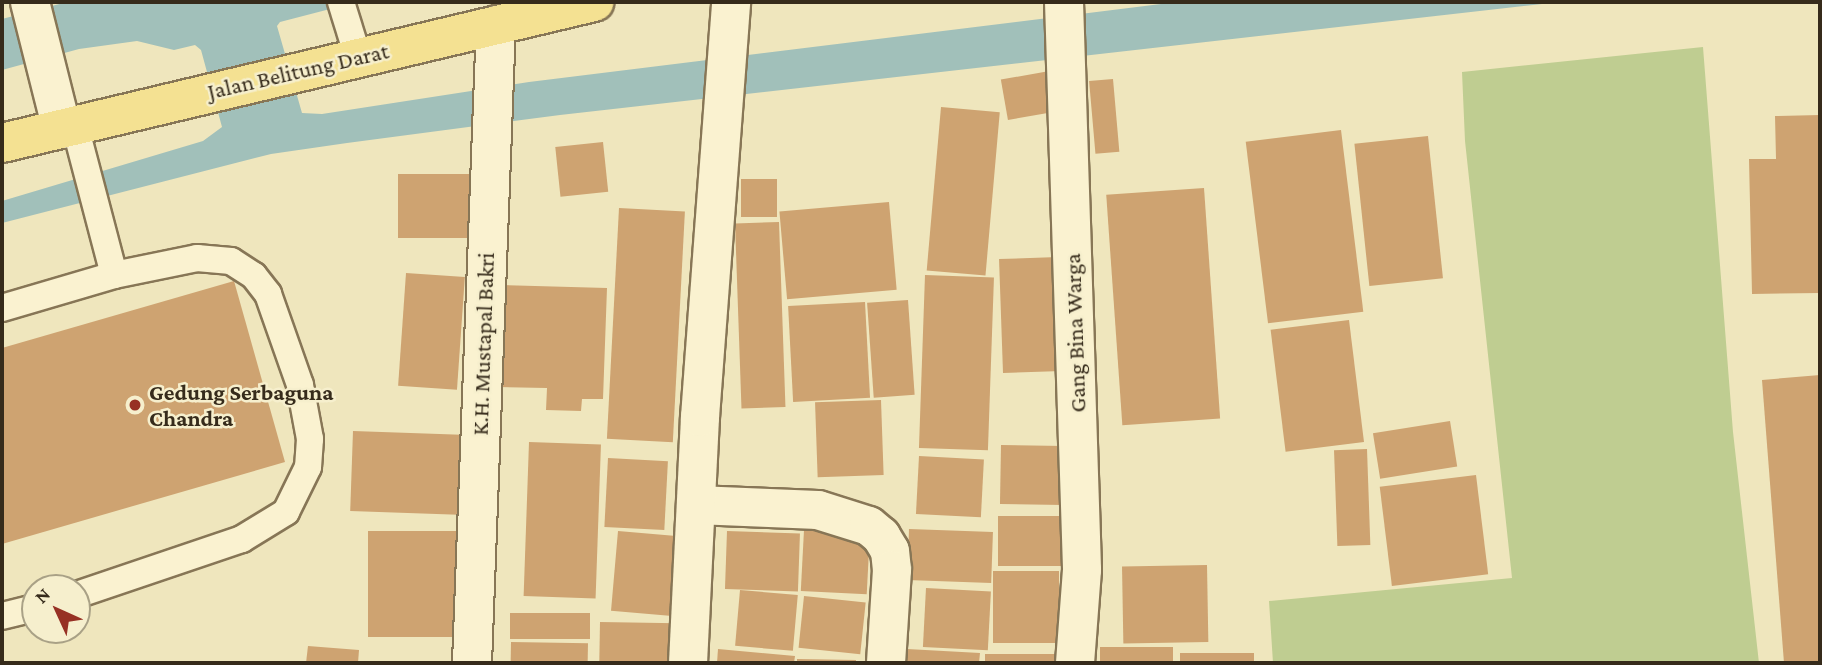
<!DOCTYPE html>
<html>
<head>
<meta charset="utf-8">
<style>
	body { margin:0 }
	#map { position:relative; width:1822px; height:665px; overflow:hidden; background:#efe6bd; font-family:"Crimson Pro",serif }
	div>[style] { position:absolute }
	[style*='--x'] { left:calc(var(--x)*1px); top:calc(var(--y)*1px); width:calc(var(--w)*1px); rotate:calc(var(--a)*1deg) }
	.green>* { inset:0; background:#bfcd91 }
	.water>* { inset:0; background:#a1c0ba }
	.building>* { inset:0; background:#cea371; transform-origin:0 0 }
	.roads { filter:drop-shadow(2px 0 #877656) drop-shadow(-2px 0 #877656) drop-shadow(0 2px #877656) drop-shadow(0 -2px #877656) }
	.service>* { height:26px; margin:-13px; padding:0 13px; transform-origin:13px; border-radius:13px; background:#faf2d0 }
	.minor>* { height:38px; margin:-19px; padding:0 19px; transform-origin:19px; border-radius:19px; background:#faf2d0 }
	.tertiary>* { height:38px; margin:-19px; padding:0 19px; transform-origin:19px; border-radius:19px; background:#faf2d0 }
	.primary>* { height:38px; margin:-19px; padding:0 19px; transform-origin:19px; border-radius:19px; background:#f4e192 }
	.dots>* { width:19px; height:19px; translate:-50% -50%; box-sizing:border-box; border:4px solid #f6efcd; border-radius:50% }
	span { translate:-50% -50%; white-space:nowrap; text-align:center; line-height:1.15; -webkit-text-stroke:5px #f6efcd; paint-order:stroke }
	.street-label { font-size:23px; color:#362b1b }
	.poi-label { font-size:23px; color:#362b1b; font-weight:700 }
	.left { translate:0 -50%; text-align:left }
	.frame { position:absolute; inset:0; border:4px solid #362b1b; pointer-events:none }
	.north { position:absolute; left:21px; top:574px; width:70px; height:70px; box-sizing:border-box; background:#f6efcd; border:2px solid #a9a186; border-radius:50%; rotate:315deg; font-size:19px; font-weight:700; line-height:28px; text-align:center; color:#362b1b }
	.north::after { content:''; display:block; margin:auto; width:24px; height:32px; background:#973124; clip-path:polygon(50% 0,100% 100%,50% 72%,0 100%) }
</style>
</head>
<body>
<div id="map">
	<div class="green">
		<div style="clip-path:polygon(1703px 47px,1733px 432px,1759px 663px,1273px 663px,1269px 601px,1512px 578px,1465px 141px,1462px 72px)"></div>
	</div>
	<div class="water">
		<div style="clip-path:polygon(67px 2px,357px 2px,280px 22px,277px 26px,302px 113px,322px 114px,529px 82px,1177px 2px,1560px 2px,560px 115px,347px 143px,271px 154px,2px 223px,2px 201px,203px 141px,222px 127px,201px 50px,195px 45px,174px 50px,137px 41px,79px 49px,2px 70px,2px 19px)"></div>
	</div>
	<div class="building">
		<div style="left:1055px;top:70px;width:41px;height:55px;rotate:80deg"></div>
		<div style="left:1113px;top:79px;width:73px;height:24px;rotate:85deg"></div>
		<div style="left:941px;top:107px;width:59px;height:164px;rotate:5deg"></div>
		<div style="clip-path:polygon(1820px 115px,1820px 293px,1752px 294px,1749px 159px,1776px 159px,1775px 116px)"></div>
		<div style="left:1341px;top:130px;width:183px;height:96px;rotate:83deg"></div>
		<div style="left:1428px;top:136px;width:143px;height:74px;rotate:84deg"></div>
		<div style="left:603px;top:142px;width:50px;height:48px;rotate:84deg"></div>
		<div style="left:477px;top:174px;width:64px;height:79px;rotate:90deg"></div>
		<div style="left:741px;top:179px;width:36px;height:38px"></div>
		<div style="left:1204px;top:188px;width:231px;height:98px;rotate:86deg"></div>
		<div style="left:889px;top:202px;width:88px;height:110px;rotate:85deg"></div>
		<div style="left:619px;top:208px;width:66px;height:231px;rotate:3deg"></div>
		<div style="left:779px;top:222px;width:185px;height:44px;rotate:88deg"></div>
		<div style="left:1058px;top:257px;width:114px;height:59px;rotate:88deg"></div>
		<div style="left:406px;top:273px;width:59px;height:113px;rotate:4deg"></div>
		<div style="left:925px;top:275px;width:69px;height:173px;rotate:2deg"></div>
		<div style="clip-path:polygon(234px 281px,285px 462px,2px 544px,2px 348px)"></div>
		<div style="clip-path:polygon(502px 285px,607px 288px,603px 399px,582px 399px,581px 411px,546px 410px,547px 388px,498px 387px)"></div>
		<div style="left:908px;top:300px;width:95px;height:41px;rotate:86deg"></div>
		<div style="left:865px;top:302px;width:96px;height:77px;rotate:87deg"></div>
		<div style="left:1349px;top:320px;width:123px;height:79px;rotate:83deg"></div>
		<div style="clip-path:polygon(1820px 375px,1820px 663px,1784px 663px,1762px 380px)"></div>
		<div style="left:881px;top:400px;width:75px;height:66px;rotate:88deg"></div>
		<div style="left:1450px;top:421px;width:46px;height:78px;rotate:81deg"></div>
		<div style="left:353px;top:431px;width:108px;height:80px;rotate:2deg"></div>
		<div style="left:529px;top:442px;width:72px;height:154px;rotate:2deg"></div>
		<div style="left:1001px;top:445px;width:63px;height:59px;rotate:1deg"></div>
		<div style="left:1367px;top:449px;width:96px;height:33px;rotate:88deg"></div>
		<div style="left:919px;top:456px;width:65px;height:58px;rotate:3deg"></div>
		<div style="left:608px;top:458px;width:60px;height:69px;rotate:3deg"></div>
		<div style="left:1476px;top:475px;width:100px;height:97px;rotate:83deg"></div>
		<div style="left:998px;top:516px;width:64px;height:50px"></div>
		<div style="left:909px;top:529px;width:84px;height:51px;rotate:2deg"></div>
		<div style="left:804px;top:530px;width:66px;height:61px;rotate:3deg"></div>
		<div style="left:459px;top:531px;width:106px;height:91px;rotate:90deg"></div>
		<div style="left:618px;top:531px;width:73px;height:80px;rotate:5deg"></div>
		<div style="left:727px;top:531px;width:73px;height:58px;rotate:2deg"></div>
		<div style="left:1207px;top:565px;width:77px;height:85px;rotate:89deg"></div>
		<div style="left:993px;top:571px;width:66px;height:72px"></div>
		<div style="left:926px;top:588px;width:65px;height:59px;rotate:3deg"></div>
		<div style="left:740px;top:590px;width:58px;height:56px;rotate:5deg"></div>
		<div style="left:804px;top:596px;width:62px;height:52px;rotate:6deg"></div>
		<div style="left:510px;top:613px;width:80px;height:26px"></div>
		<div style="left:600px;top:622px;width:77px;height:41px;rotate:1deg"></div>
		<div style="left:511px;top:642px;width:77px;height:21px;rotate:1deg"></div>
		<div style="clip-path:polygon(308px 646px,359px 650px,358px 663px,306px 663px)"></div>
		<div style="left:1173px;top:647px;width:16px;height:73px;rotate:90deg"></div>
		<div style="clip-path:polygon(718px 649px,795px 656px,794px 663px,717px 663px)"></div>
		<div style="clip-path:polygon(907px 649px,980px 653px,979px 663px,906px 663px)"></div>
		<div style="left:1254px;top:653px;width:10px;height:74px;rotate:90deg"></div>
		<div style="left:985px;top:654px;width:71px;height:9px"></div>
		<div style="clip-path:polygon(797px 659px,856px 660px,856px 663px,797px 663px)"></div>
	</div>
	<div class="roads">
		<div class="service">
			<div style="--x:341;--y:2;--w:58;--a:72.8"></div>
			<div style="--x:75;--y:126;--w:154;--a:75.3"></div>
			<div style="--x:2;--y:308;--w:117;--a:-16.4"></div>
			<div style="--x:114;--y:275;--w:85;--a:-11.6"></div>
			<div style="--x:197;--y:258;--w:34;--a:5"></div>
			<div style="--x:231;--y:261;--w:27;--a:33"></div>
			<div style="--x:254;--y:276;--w:23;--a:52"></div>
			<div style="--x:268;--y:294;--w:96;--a:70.6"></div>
			<div style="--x:300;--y:385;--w:55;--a:79.5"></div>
			<div style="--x:310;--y:439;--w:28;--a:94"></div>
			<div style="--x:308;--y:467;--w:50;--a:116.1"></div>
			<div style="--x:286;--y:512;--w:52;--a:148.5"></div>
			<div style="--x:242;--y:539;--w:174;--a:161.3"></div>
			<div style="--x:2;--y:616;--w:34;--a:-14"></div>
		</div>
		<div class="minor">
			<div style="--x:1064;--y:2;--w:568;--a:88.18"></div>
			<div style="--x:1082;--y:570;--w:93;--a:94.3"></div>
			<div style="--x:696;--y:505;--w:122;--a:2.3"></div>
			<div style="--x:818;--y:510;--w:53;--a:17.4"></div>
			<div style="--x:869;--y:526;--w:16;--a:40"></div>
			<div style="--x:881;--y:536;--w:17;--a:59"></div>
			<div style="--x:890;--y:551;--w:19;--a:84"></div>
			<div style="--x:892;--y:570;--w:93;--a:93.7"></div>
			<div style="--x:472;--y:663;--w:638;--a:-87.85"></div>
			<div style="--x:688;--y:663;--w:246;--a:-87.2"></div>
			<div style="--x:700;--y:417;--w:416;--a:-85.7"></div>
		</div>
		<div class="tertiary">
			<div style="--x:30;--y:2;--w:131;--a:75.9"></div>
		</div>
		<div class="primary">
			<div style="--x:2;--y:143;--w:609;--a:-13.4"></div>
		</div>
	</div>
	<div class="dots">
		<div style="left:135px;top:405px;background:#973124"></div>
	</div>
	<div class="street-label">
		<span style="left:298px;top:71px;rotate:-13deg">Jalan Belitung Darat</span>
		<span style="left:1075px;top:333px;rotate:-92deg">Gang Bina Warga</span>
		<span style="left:483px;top:344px;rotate:-88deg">K.H. Mustapal Bakri</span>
	</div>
	<div class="poi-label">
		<span class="left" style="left:149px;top:405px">Gedung Serbaguna<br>Chandra</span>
	</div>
	<div class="frame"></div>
	<div class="north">N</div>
</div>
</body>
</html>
